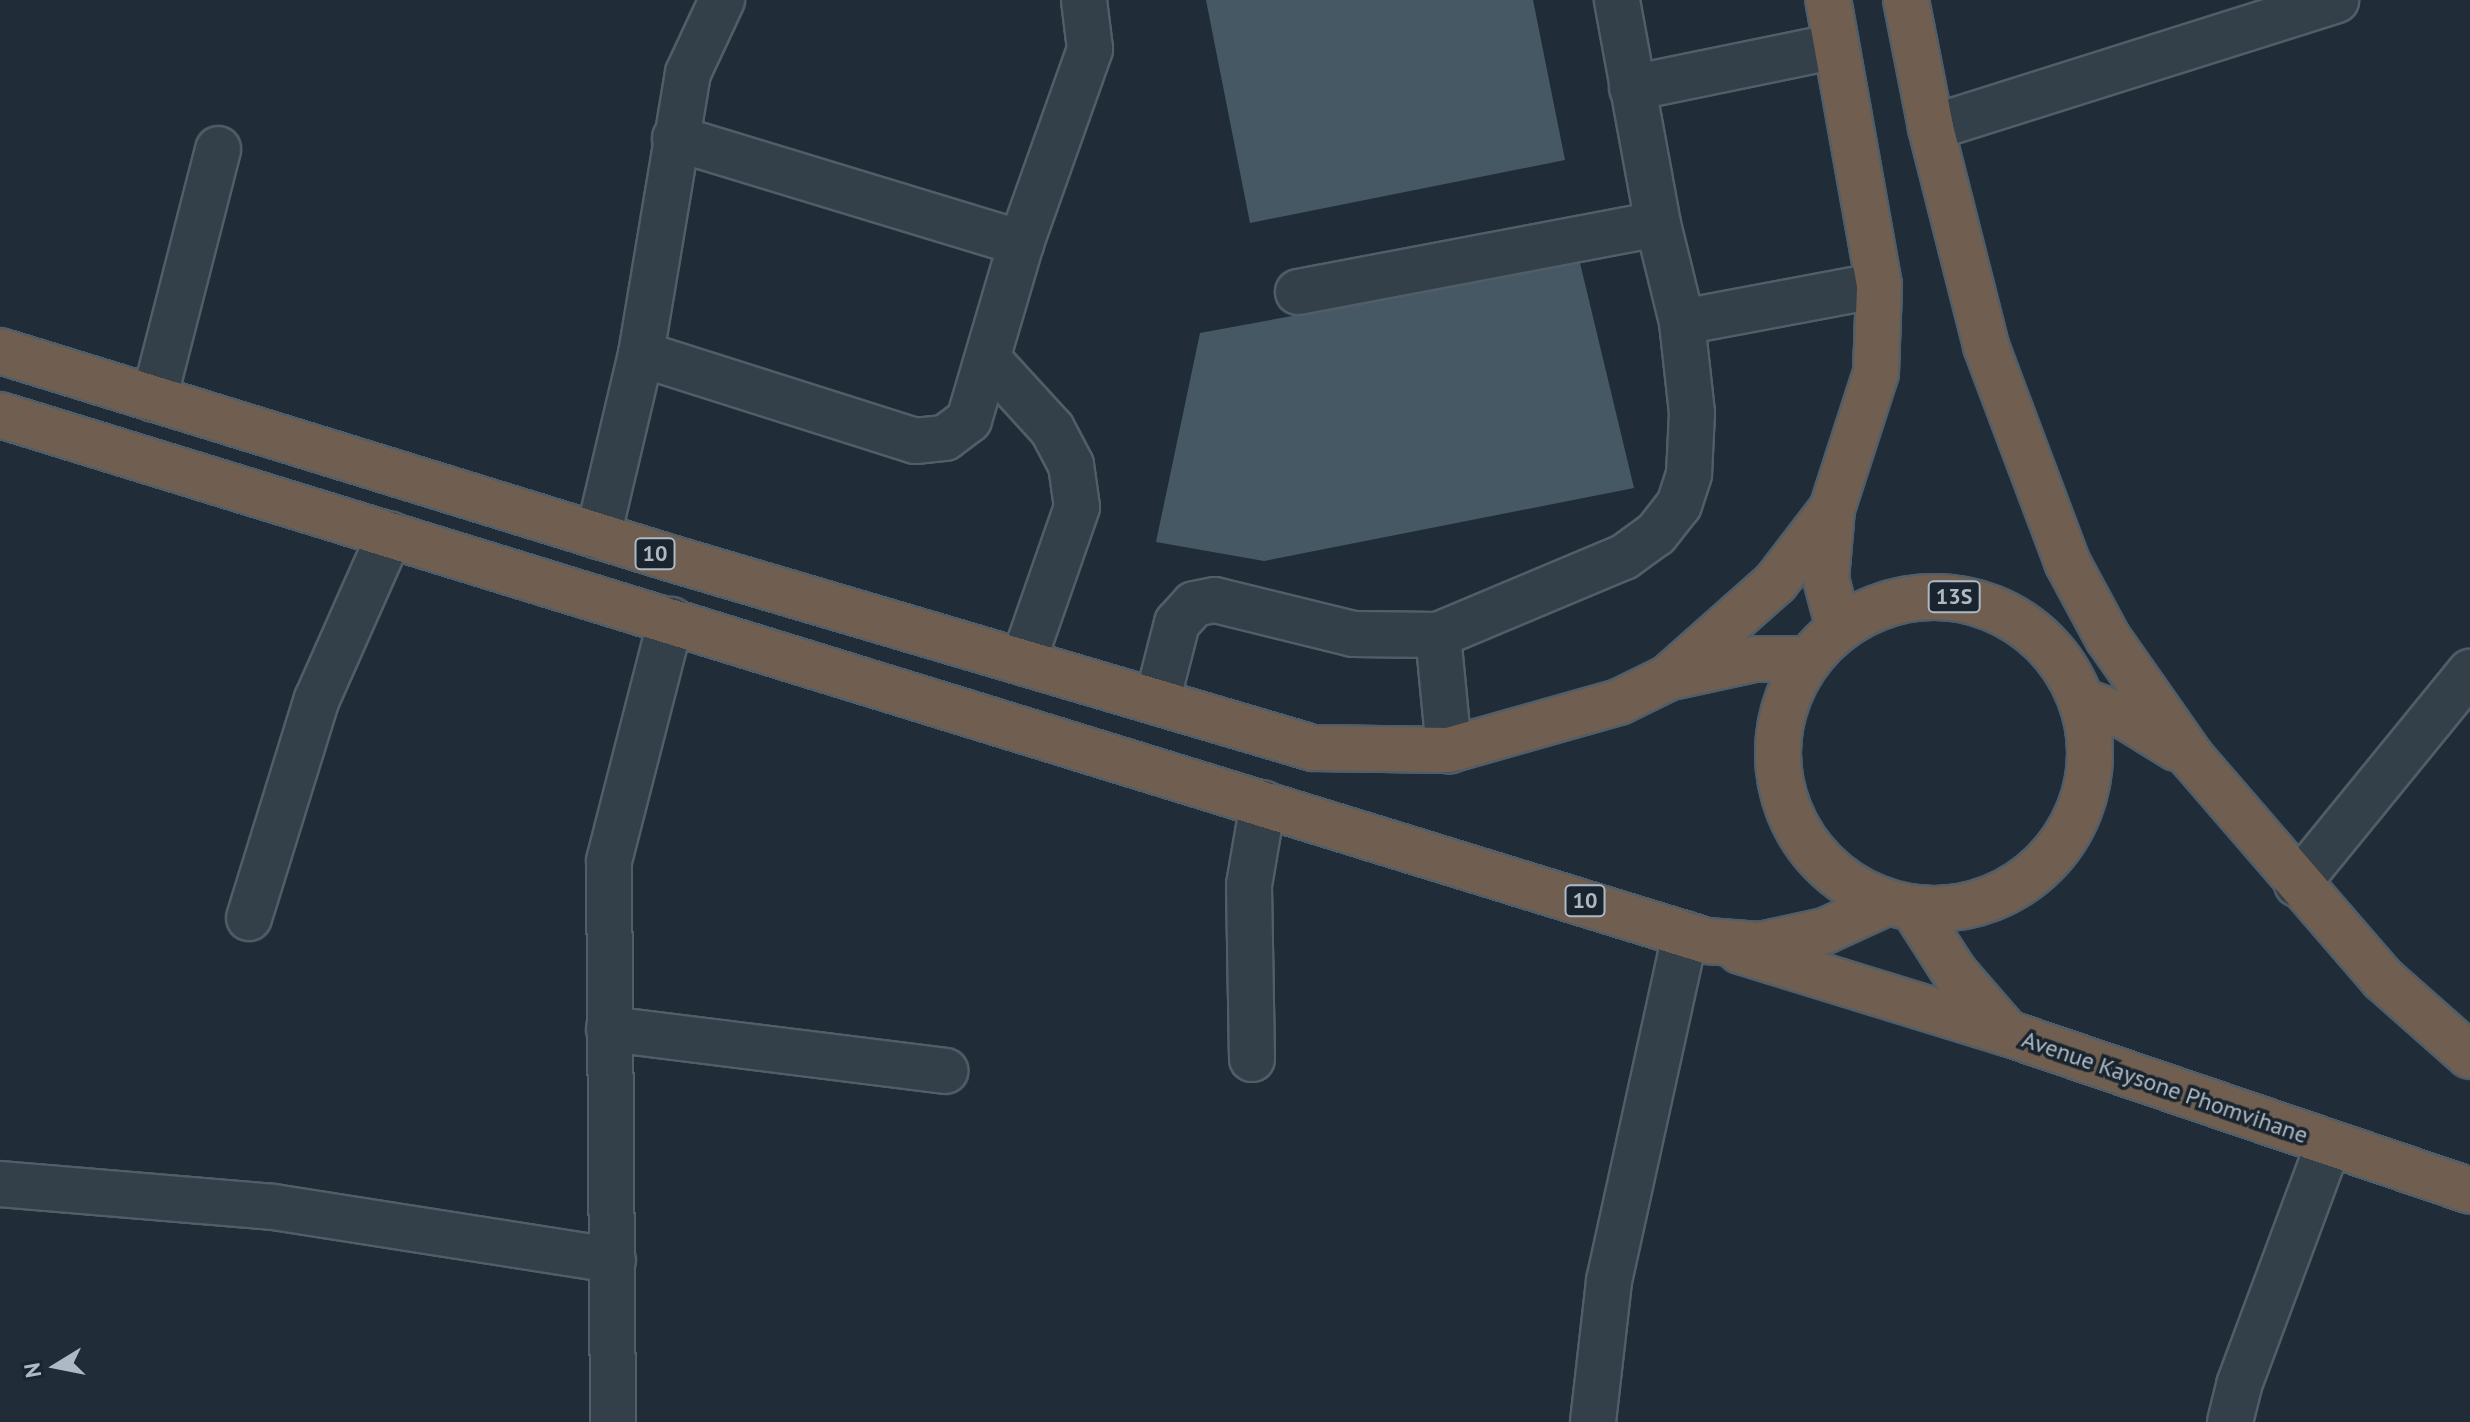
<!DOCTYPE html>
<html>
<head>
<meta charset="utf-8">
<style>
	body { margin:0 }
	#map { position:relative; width:2470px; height:1422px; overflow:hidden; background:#202d39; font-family:"PT Sans",sans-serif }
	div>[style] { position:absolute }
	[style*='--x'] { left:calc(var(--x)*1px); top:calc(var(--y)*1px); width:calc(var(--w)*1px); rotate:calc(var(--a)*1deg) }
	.building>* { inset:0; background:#475865 }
	.roads { filter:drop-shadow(2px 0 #515d67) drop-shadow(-2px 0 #515d67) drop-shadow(0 2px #515d67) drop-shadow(0 -2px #515d67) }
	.minor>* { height:44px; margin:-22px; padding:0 22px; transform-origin:22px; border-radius:22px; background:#333f49 }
	.highway>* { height:44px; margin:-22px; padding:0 22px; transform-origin:22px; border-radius:22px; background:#705f50 }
	.highway>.ring { margin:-22px; padding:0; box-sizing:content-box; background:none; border:44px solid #705f50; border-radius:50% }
	span { translate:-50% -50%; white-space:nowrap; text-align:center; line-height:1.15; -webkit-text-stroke:7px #19242e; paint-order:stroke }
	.shield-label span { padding:2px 6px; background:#19242e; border:2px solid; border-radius:6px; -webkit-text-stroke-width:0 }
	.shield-label { font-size:22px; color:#adbac6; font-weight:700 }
	.street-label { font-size:24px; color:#adbac6 }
	.north { position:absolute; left:16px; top:1326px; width:80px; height:80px; -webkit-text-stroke:6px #19242e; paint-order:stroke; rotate:260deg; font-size:22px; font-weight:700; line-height:32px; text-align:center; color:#adbac6 }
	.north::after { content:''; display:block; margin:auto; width:28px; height:36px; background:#adbac6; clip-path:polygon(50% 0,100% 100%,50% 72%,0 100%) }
</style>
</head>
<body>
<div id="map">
	<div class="building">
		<div style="clip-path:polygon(1206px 0,1533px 0,1565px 160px,1250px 223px)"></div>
		<div style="clip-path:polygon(1580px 263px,1634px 488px,1264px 561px,1156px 542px,1200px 333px)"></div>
	</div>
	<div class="roads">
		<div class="minor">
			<div style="--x:1632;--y:88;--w:208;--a:-11.6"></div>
			<div style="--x:1931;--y:128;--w:425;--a:-17.5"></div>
			<div style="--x:675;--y:138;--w:362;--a:16.9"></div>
			<div style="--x:1298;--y:292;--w:366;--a:-10.7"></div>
			<div style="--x:1682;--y:322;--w:200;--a:-10.6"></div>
			<div style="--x:641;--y:354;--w:287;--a:17.6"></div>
			<div style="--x:915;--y:441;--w:30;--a:-6"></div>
			<div style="--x:945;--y:438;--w:30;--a:-37"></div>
			<div style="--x:969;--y:420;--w:184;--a:-73.6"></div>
			<div style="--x:1021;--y:243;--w:206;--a:-70.4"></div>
			<div style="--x:1090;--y:49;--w:49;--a:-97"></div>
			<div style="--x:988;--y:359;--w:95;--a:47.6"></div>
			<div style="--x:1052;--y:429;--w:41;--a:62.2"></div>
			<div style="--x:1071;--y:465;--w:42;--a:81.9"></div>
			<div style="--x:1077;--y:507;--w:164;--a:109.2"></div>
			<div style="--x:154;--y:399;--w:258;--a:-75.6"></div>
			<div style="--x:598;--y:536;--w:187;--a:-76.7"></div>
			<div style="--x:641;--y:354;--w:285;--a:-80.5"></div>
			<div style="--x:688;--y:73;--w:81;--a:-65"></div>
			<div style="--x:1438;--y:635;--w:116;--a:84.5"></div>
			<div style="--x:1157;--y:701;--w:81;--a:-75.6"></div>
			<div style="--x:1177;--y:623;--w:25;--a:-48"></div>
			<div style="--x:1194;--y:604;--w:21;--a:-11"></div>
			<div style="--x:1215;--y:600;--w:142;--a:13.8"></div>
			<div style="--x:1353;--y:634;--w:85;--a:0.7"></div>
			<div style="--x:1438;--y:635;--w:202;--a:-22.8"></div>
			<div style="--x:1624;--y:557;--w:39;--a:-36"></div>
			<div style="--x:1656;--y:534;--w:37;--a:-52"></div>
			<div style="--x:1679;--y:505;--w:33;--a:-72"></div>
			<div style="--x:1689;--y:474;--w:61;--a:-87.2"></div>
			<div style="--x:1692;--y:413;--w:92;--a:-96.3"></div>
			<div style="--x:1682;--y:322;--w:101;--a:-103.8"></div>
			<div style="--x:1658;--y:224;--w:228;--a:-100.4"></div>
			<div style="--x:2297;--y:884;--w:274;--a:-50.8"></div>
			<div style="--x:249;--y:918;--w:229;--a:-72.8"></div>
			<div style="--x:317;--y:699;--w:180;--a:-66.1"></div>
			<div style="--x:609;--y:1029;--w:339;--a:7.1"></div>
			<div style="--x:1252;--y:1059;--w:174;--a:-91"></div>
			<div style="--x:1249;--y:885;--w:83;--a:-80.3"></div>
			<div style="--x:0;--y:1184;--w:274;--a:4.8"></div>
			<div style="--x:273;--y:1207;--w:344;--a:8.9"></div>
			<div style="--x:613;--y:1422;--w:561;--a:-90.41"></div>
			<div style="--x:609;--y:861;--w:249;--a:-75.6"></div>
			<div style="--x:1593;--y:1422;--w:142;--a:-83.5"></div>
			<div style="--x:1609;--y:1281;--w:355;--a:-77.6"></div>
			<div style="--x:2230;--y:1422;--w:38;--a:-76"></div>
			<div style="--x:2239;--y:1385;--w:258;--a:-69.6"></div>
		</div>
		<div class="highway">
			<div style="--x:1906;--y:0;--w:130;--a:78.9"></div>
			<div style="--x:1931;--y:128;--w:225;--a:75.8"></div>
			<div style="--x:1986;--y:346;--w:231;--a:69.4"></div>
			<div style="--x:2067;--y:562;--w:86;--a:61.7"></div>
			<div style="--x:2108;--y:638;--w:146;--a:55"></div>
			<div style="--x:2192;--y:758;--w:292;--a:49.2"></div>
			<div style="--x:2383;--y:979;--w:116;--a:41.5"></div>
			<div style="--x:0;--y:351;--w:709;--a:17.16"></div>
			<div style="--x:677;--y:560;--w:663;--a:16.47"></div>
			<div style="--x:1313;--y:748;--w:136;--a:0.8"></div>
			<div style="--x:1449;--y:750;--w:177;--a:-15.8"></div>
			<div style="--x:1619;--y:702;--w:55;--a:-26.1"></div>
			<div style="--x:1668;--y:678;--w:144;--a:-41.6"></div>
			<div style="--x:1776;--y:582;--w:92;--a:-52.5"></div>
			<div style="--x:1832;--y:509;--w:143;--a:-72.1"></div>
			<div style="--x:1876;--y:373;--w:88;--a:-88"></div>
			<div style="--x:1879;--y:285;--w:290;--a:-100.1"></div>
			<div style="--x:0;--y:415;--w:1786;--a:17.13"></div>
			<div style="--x:1707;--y:941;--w:53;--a:4.3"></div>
			<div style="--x:1760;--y:945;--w:66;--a:-12.2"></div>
			<div style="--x:1825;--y:931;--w:67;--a:-24.7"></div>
			<div style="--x:1832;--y:509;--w:70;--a:94.9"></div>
			<div style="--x:1826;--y:579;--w:51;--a:75.1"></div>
			<div class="ring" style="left:1778px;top:597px;width:268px;height:268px"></div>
			<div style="--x:1676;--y:676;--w:80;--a:-12.3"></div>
			<div style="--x:1754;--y:659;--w:54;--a:0"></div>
			<div style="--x:2082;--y:701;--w:47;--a:20"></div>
			<div style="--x:2126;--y:717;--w:59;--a:31.8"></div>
			<div style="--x:1914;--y:909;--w:76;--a:57.4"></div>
			<div style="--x:1955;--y:973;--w:79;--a:49.1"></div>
			<div style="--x:2007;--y:1033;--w:489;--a:18.8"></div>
			<div style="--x:1740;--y:951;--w:279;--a:17.1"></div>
		</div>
	</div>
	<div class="shield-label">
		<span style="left:655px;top:554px">10</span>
		<span style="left:1954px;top:597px">13S</span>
		<span style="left:1585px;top:901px">10</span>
	</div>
	<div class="street-label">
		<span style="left:2165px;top:1087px;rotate:19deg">Avenue Kaysone Phomvihane</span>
	</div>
	<div class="north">N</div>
</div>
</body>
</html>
